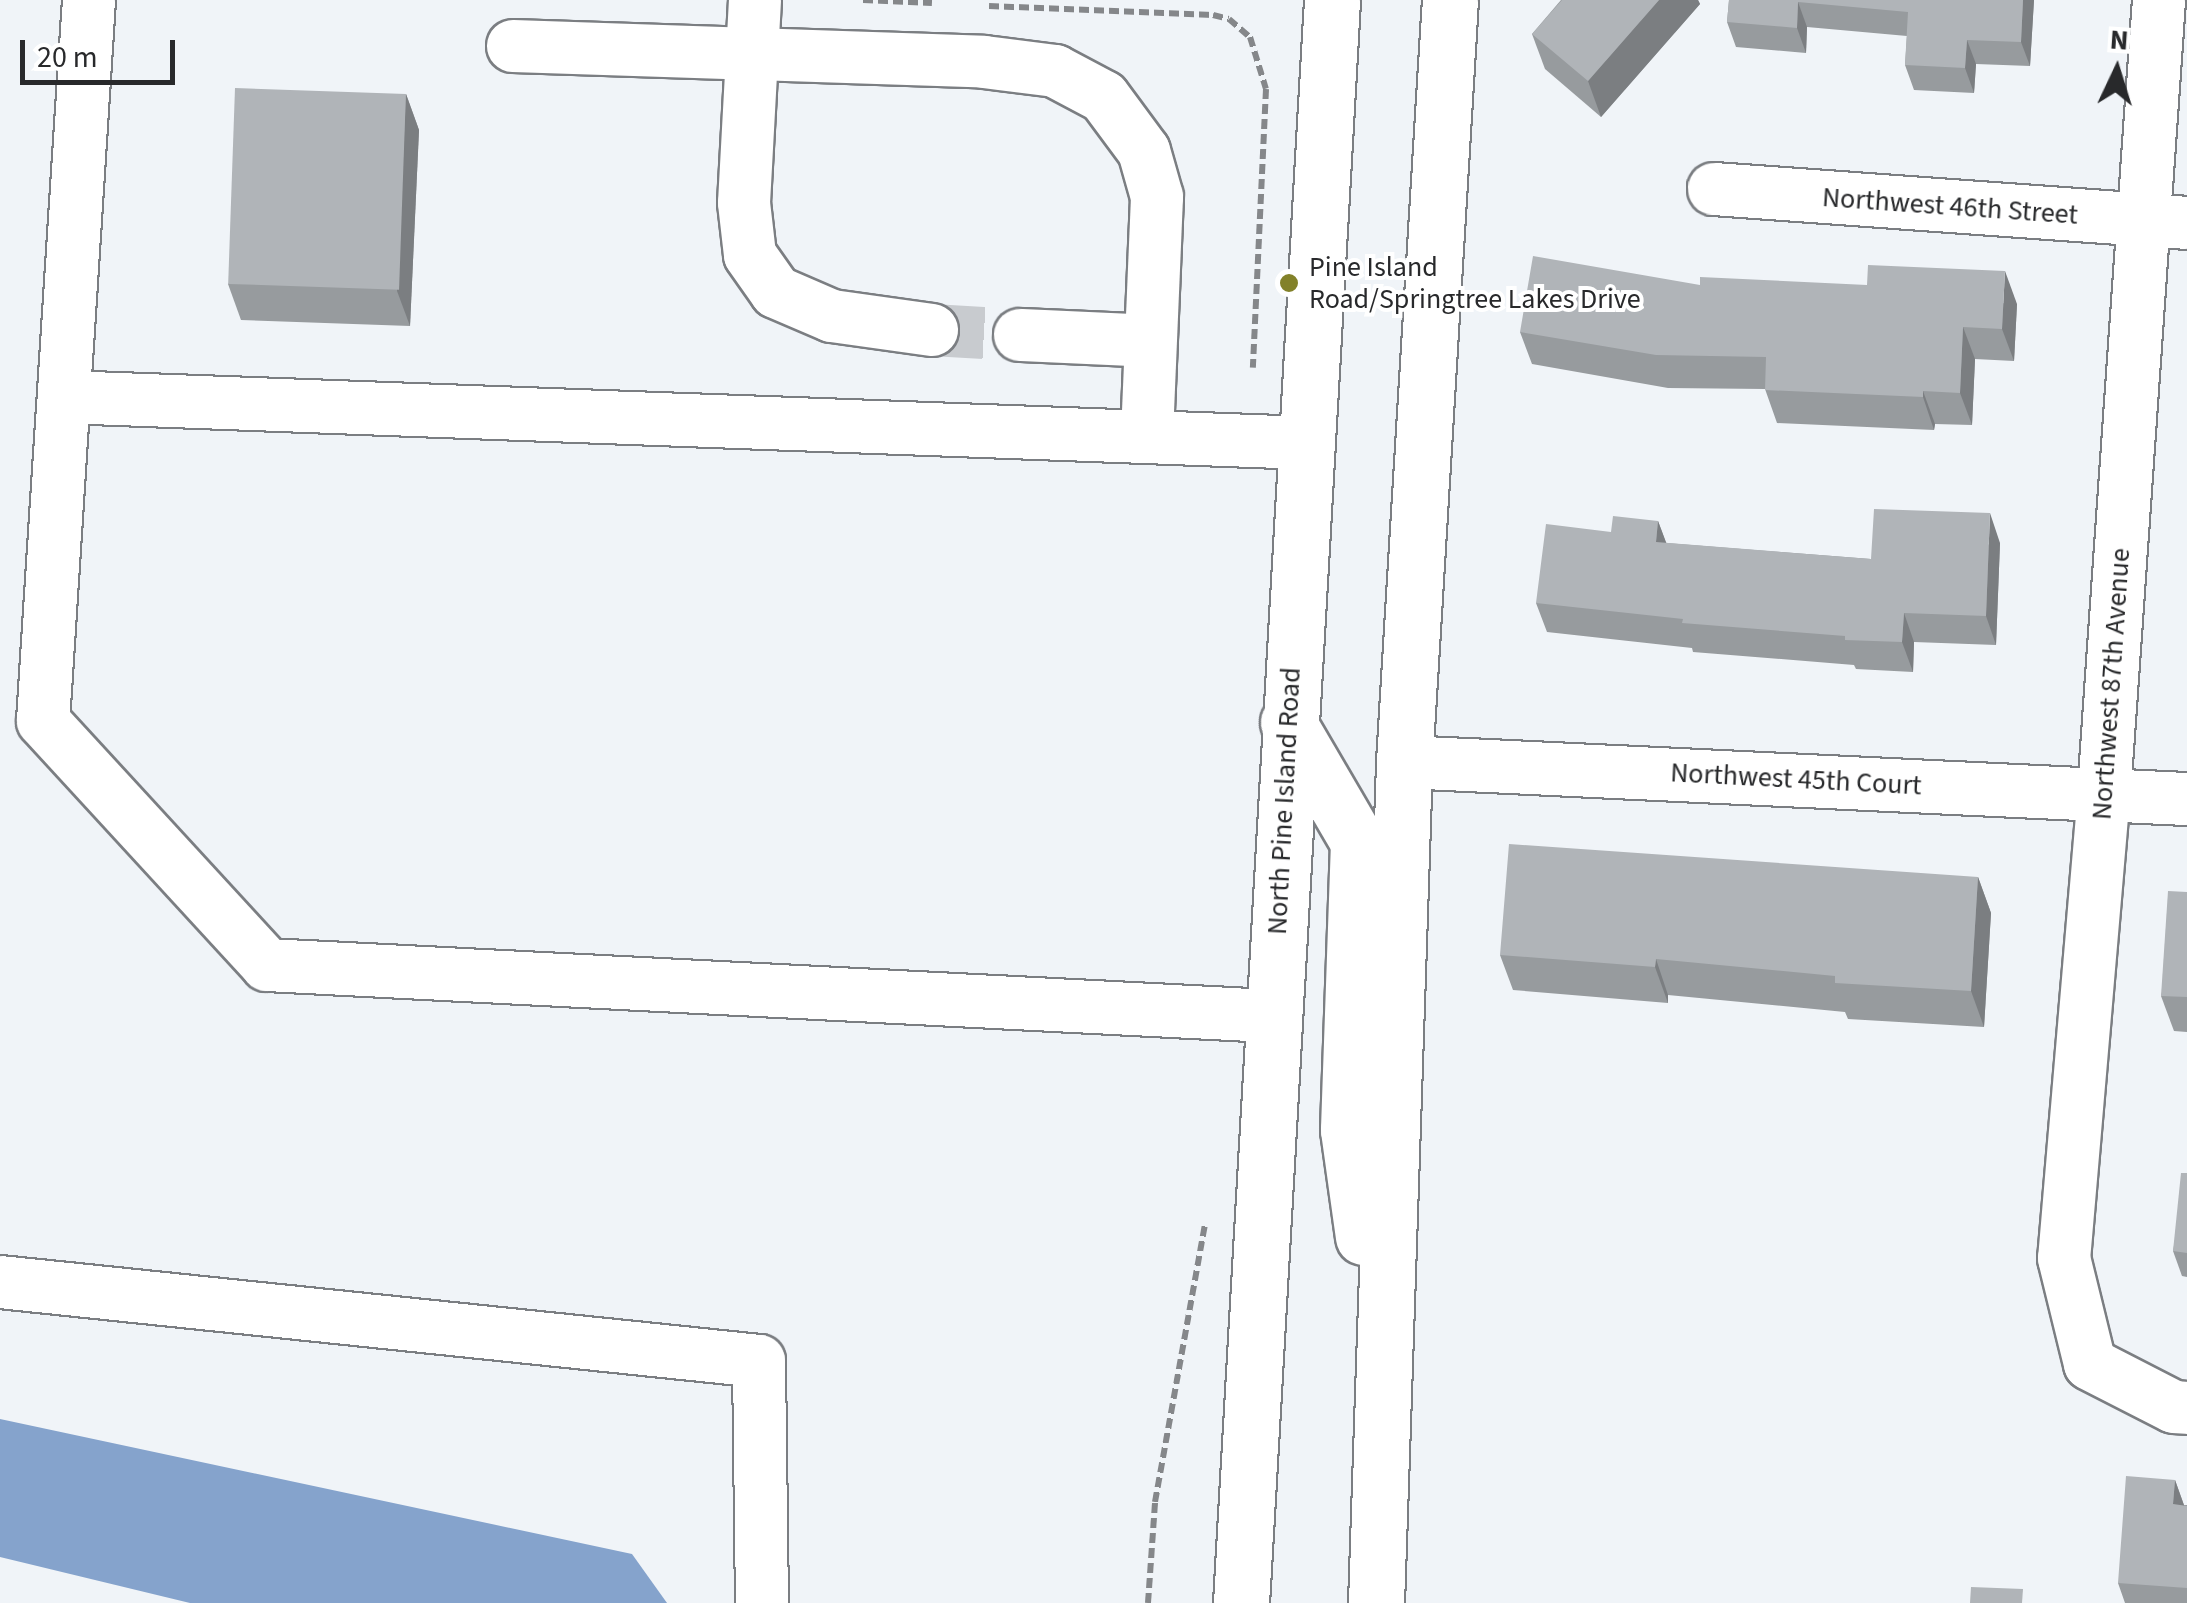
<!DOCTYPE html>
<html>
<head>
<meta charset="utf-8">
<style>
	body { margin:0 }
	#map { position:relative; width:2187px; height:1603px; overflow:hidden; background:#f0f4f8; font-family:"Source Sans 3",sans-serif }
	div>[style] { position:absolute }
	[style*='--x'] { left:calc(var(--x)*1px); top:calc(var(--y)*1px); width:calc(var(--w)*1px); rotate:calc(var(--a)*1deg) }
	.water>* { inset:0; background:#85a3cc }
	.minor-tunnel>* { height:52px; margin-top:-26px; transform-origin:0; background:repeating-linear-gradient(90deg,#c8cbcf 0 52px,transparent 0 78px) }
	.path>* { height:6px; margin-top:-3px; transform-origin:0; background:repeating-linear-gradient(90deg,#85878a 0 10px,transparent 0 15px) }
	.roads { filter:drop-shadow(2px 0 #7b7e82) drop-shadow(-2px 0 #7b7e82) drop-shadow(0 2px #7b7e82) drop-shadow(0 -2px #7b7e82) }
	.minor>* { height:52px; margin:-26px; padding:0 26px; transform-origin:26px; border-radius:26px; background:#fff }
	.major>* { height:55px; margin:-27.5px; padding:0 27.5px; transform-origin:27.5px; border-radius:27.5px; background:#fff }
	.wall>* { inset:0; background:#979b9e }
	.shaded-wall>* { inset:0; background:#7b7e81 }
	.building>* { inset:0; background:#b0b4b8; transform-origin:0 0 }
	.dots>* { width:28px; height:28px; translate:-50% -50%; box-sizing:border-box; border:5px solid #fff; border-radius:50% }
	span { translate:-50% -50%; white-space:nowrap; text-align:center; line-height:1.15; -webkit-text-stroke:8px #fff; paint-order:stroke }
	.street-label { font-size:28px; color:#28292b }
	.poi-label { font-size:28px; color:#28292b }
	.left { translate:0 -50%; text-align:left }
	.north { position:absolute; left:2067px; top:20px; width:100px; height:100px; -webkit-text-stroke:8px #fff; paint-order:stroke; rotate:4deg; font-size:28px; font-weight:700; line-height:40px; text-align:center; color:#28292b }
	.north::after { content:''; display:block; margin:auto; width:35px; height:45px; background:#28292b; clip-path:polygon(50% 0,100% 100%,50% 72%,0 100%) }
	.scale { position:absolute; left:20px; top:40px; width:155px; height:45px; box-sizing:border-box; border:5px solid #28292b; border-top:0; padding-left:12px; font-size:30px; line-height:35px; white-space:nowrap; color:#28292b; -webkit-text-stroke:8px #fff; paint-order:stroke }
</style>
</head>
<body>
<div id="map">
	<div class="water">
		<div style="clip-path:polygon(0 1419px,632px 1554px,667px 1603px,190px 1603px,0 1557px)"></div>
	</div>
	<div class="minor-tunnel">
		<div style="--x:932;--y:330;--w:88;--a:3.3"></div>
	</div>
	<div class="path">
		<div style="--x:863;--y:0;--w:69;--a:2.5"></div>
		<div style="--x:989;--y:6;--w:224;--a:2.3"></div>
		<div style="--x:1213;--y:15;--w:16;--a:14"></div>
		<div style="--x:1229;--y:19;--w:28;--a:41"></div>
		<div style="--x:1250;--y:37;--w:54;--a:72.9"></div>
		<div style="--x:1266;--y:89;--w:279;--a:92.7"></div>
		<div style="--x:1148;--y:1603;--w:101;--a:-86"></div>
		<div style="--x:1155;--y:1502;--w:283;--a:-79.8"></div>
	</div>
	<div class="roads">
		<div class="minor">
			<div style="--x:89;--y:0;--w:722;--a:93.65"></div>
			<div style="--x:43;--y:721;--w:331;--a:47.4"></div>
			<div style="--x:267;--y:965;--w:1006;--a:2.91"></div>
			<div style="--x:755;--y:0;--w:203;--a:93.1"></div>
			<div style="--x:744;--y:203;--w:52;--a:83.4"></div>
			<div style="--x:750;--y:255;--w:45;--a:54.9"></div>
			<div style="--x:776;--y:292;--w:61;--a:23.2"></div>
			<div style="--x:832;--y:316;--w:101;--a:8"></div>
			<div style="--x:2159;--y:0;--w:795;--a:93.97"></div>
			<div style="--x:2104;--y:793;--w:467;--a:94.9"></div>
			<div style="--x:2064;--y:1258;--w:109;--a:76.2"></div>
			<div style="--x:2090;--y:1364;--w:94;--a:27.1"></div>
			<div style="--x:2174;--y:1407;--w:13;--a:4"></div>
			<div style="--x:513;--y:46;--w:471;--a:1.9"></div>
			<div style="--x:984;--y:62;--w:72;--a:7.2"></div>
			<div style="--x:1055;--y:71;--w:55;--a:28"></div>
			<div style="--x:1104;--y:97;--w:67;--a:53.5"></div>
			<div style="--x:1144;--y:151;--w:48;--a:74.2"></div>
			<div style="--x:1157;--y:197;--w:240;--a:92.4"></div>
			<div style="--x:1714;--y:189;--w:474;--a:4.1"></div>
			<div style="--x:1020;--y:335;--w:130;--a:2.6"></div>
			<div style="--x:64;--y:397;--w:1243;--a:2.12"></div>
			<div style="--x:1404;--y:762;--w:784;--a:2.71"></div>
			<div style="--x:0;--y:1282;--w:763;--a:5.94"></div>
			<div style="--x:759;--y:1361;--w:242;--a:89.3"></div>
		</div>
		<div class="major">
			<div style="--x:1288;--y:722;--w:139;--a:59.7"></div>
			<div style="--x:1358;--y:842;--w:288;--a:92"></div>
			<div style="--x:1348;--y:1130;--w:108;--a:82"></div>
			<div style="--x:1241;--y:1603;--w:1606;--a:-86.75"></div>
			<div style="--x:1376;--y:1603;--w:841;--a:-88.09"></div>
			<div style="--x:1404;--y:762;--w:763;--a:-86.55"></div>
		</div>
	</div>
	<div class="wall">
		<div style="clip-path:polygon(1561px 0,1698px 0,1700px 4px,1601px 117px,1545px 69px,1532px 34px)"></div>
		<div style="clip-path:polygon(1729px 0,2034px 0,2030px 66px,1976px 64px,1974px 93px,1914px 90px,1905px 65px,1907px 36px,1807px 27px,1806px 53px,1736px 47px,1727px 22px)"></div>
		<div style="clip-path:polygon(406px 94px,419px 130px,410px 326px,241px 320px,228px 284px)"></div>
		<div style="clip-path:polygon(1700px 285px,2017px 304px,2014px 361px,1975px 359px,1972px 425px,1935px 424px,1934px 430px,1777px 423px,1765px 389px,1668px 388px,1532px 364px,1520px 332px)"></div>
		<div style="clip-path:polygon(1658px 521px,1666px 543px,1871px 559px,2000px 543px,1996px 645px,1914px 642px,1913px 672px,1856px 669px,1854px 665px,1693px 652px,1692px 648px,1547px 632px,1536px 603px,1611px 532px)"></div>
		<div style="clip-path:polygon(1978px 877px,1991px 913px,1984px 1027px,1848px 1019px,1845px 1012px,1668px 995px,1668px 1003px,1513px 990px,1500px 955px)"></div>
		<div style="clip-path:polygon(2187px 892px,2187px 1032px,2174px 1031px,2161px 996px)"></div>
		<div style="clip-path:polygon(2187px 1173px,2187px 1277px,2182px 1276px,2173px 1251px)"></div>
		<div style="clip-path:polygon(2175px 1480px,2184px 1505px,2187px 1505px,2187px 1603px,2125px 1603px,2118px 1583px)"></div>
	</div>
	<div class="shaded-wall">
		<div style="clip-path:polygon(1659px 0,1698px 0,1700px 4px,1601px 117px,1588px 81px)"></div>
		<div style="clip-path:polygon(2023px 0,2034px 0,2030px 66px,2021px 42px)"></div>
		<div style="clip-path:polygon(1798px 2px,1807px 27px,1806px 53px,1797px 28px)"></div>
		<div style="clip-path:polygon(1967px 40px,1976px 64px,1974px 93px,1965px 68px)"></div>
		<div style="clip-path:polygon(406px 94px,419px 130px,410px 326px,397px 291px)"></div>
		<div style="clip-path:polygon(2005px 271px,2017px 304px,2014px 361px,2002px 329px)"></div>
		<div style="clip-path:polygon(1963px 327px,1975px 359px,1972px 425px,1960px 393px)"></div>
		<div style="clip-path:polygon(1923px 391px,1935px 424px,1934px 430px,1923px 397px)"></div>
		<div style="clip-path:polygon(1990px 513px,2000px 543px,1996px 645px,1986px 616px)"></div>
		<div style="clip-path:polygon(1658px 521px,1669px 550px,1656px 542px)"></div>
		<div style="clip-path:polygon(1904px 613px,1914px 642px,1913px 672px,1902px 642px)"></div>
		<div style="clip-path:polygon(1978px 877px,1991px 913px,1984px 1027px,1971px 991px)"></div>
		<div style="clip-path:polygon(1656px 959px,1668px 995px,1668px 1003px,1655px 967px)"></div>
		<div style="clip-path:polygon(2175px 1480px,2186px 1511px,2173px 1504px)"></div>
	</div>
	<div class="building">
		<div style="clip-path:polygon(1562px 0,1659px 0,1588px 81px,1532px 34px)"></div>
		<div style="clip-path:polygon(1729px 0,2023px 0,2021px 42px,1967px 40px,1965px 68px,1905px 65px,1908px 12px,1798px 2px,1797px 28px,1727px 22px)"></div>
		<div style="left:235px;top:88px;width:171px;height:196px;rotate:2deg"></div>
		<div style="clip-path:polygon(1533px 256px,1700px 285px,1700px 277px,1867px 285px,1868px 265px,2005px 271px,2002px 329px,1963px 327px,1960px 393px,1923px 391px,1923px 397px,1765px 390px,1766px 357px,1656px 355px,1520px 332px)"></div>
		<div style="clip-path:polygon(1874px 509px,1990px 513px,1986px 616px,1904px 613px,1902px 642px,1845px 640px,1845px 636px,1682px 623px,1683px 619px,1536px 603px,1546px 524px,1611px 532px,1613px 516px,1658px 521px,1656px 542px,1871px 559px)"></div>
		<div style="clip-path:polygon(1509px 844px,1978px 877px,1971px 991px,1835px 983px,1835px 976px,1656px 959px,1655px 967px,1500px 955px)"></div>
		<div style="clip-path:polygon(2168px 891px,2187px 892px,2187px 997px,2161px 996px)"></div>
		<div style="clip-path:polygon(2181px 1173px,2187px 1173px,2187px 1253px,2173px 1251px)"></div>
		<div style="clip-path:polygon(2126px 1476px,2175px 1480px,2173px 1504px,2187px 1506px,2187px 1588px,2118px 1583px)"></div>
		<div style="clip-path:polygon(1971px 1587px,2023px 1589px,2022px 1603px,1970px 1603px)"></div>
	</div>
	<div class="dots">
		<div style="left:1289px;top:283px;background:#828129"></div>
	</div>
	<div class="street-label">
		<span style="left:1950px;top:206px;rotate:4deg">Northwest 46th Street</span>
		<span style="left:2111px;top:684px;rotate:-86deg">Northwest 87th Avenue</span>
		<span style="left:1796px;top:779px;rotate:3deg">Northwest 45th Court</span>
		<span style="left:1284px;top:801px;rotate:-87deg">North Pine Island Road</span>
	</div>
	<div class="poi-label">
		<span class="left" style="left:1309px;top:283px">Pine Island<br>Road/Springtree Lakes Drive</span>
	</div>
	<div class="north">N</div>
	<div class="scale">20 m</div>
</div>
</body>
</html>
